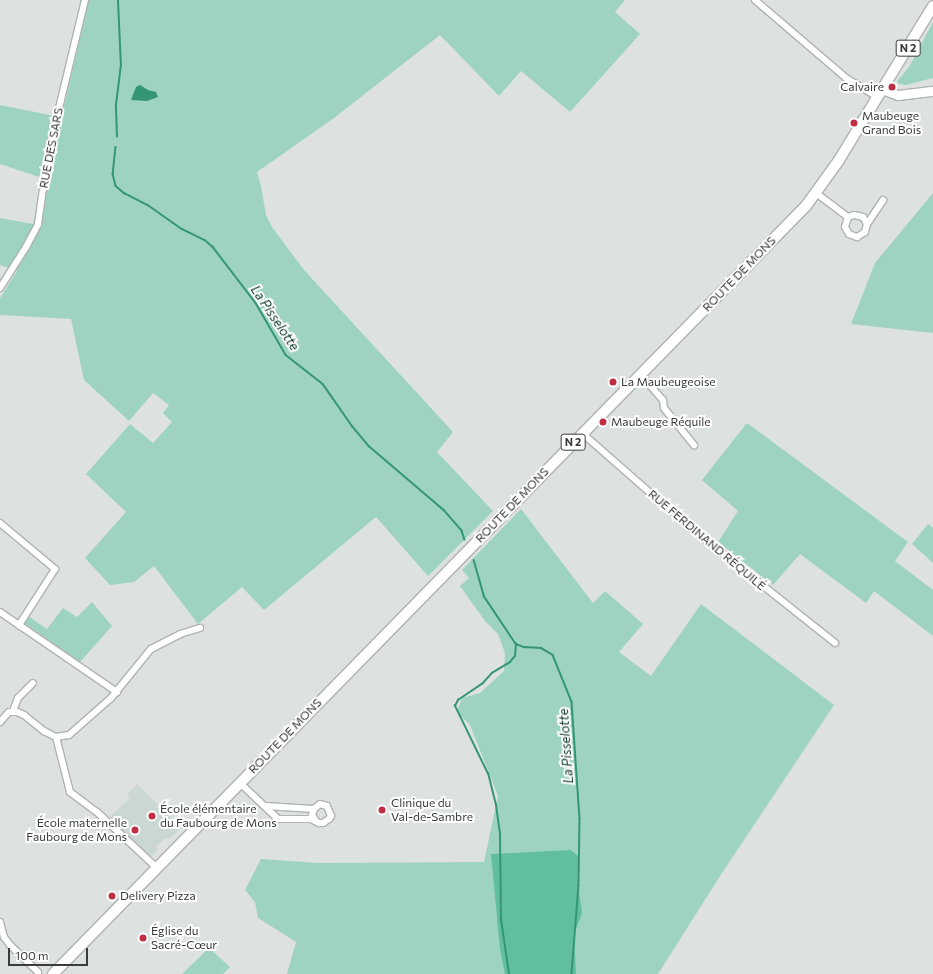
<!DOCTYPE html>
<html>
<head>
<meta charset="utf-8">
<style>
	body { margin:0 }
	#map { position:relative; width:933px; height:974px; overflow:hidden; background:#dde1df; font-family:Commissioner,sans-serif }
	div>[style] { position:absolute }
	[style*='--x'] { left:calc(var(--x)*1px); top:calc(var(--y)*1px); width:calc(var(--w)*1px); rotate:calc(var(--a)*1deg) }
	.built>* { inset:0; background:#cbd7d2 }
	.green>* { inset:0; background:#9ed4bf }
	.forest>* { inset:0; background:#61bf9e }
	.water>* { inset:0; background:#349577 }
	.stream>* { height:1.5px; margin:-0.75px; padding:0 0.75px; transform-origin:0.75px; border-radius:0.75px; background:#349577 }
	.roads { filter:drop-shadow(1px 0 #afb3b1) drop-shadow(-1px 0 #afb3b1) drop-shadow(0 1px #afb3b1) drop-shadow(0 -1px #afb3b1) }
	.street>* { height:6px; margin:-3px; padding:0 3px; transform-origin:3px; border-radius:3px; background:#fff }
	.secondary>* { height:9px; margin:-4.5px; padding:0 4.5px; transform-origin:4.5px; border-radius:4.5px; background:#fff }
	.primary>* { height:10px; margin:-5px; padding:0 5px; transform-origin:5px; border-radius:5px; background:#fff }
	.dots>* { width:11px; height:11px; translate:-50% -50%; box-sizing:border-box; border:2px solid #fff; border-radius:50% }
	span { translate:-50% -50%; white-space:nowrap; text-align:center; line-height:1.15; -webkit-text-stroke:4px #fff; paint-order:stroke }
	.shield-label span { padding:1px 3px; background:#fff; border:1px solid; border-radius:3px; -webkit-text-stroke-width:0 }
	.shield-label { font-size:11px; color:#3a3c3b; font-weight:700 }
	.poi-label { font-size:12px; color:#3a3c3b }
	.right { translate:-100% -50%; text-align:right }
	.left { translate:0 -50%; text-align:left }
	.street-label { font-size:12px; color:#3a3c3b }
	.water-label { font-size:13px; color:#0a3528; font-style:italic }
	.scale { position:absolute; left:8px; top:948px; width:80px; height:18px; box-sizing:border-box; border:2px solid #3a3c3b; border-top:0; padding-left:5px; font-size:12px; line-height:14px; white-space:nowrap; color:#3a3c3b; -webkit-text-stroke:3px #fff; paint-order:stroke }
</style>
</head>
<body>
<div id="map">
	<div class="built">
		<div style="clip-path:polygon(137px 784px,181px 828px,169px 839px,165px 838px,156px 847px,158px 850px,150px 857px,144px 854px,108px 819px,130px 798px,127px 794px)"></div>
	</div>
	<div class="green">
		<div style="clip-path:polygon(89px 0,625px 0,615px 12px,640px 34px,570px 112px,521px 71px,499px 96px,440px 35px,334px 118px,257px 172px,261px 186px,266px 215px,272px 227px,304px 270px,453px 432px,437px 452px,493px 511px,428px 576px,376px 517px,264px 610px,242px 587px,198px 624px,154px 566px,134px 582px,110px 585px,85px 558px,126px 512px,86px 474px,130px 424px,153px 443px,172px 422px,163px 413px,169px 405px,153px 393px,129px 421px,84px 380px,71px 319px,0 315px,0 298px,17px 271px,0 265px,0 218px,33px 224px,42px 178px,0 164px,0 105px,55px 116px,61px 119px)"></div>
		<div style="clip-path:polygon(933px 22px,933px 78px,906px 85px,899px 84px,897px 81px,909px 67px)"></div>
		<div style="clip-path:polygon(933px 193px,933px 333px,851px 324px,875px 263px)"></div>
		<div style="clip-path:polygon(747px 423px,908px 542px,895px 561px,933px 590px,933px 636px,874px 591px,866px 603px,800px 554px,773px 585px,718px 542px,738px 511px,702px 480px)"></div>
		<div style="clip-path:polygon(521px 509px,593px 603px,605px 591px,643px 624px,619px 652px,651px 676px,701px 604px,834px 705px,720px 876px,658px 974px,287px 974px,296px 942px,258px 918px,255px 902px,245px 890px,261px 859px,318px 863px,484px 862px,498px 796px,470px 725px,457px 712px,462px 698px,480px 693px,504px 671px,505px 653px,498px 634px,485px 621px,460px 586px,469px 578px,462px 570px)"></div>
		<div style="clip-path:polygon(928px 524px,933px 528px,933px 563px,912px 544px)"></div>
		<div style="clip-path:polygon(92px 602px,112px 626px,80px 662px,24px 623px,28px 616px,47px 629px,63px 608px,77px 617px)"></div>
		<div style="clip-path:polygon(209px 948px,230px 967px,223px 974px,182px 974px)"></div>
	</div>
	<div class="forest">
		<div style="clip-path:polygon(571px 850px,579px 857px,578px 885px,582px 913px,574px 934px,576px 974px,505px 974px,500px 949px,491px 854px)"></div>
	</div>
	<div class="water">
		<div style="clip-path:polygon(140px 85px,148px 90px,156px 92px,158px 97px,147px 101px,131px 100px,136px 87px)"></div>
	</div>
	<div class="stream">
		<div style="--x:117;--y:137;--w:32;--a:-92"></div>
		<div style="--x:116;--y:105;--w:38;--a:-83"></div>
		<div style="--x:121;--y:67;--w:67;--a:-92.6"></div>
		<div style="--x:116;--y:147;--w:27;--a:96"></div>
		<div style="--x:113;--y:174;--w:12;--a:76"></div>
		<div style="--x:116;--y:186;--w:11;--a:41"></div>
		<div style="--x:124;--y:193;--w:27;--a:27"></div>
		<div style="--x:148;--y:205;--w:42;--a:35.2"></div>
		<div style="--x:182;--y:229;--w:25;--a:26"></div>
		<div style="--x:205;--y:240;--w:11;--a:41"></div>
		<div style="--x:213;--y:247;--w:71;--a:52.5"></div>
		<div style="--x:256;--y:303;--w:60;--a:60"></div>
		<div style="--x:286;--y:355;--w:47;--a:38.1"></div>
		<div style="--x:323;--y:384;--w:52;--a:55.1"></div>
		<div style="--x:353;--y:427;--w:25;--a:50"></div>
		<div style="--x:369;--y:446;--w:99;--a:40.5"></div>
		<div style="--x:444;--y:510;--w:28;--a:49"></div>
		<div style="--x:462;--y:531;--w:9;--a:72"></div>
		<div style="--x:474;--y:560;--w:37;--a:74"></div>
		<div style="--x:484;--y:596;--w:58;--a:56.3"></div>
		<div style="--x:516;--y:644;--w:9;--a:21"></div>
		<div style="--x:524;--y:647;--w:17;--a:3"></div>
		<div style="--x:541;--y:648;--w:14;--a:30"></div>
		<div style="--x:553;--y:655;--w:51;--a:68"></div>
		<div style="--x:572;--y:702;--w:117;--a:86.1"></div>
		<div style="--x:580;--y:819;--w:66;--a:90.9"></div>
		<div style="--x:579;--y:885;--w:89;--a:94.5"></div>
		<div style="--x:509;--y:974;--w:55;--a:-98.4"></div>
		<div style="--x:501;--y:920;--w:86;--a:-90.7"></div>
		<div style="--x:500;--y:834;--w:29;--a:-98"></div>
		<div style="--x:496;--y:805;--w:32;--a:-104"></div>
		<div style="--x:488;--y:774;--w:76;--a:-115.9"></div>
		<div style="--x:455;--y:706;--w:7;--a:-63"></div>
		<div style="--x:458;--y:700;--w:30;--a:-34"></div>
		<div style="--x:483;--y:683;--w:13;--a:-48"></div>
		<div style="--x:492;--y:673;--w:21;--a:-31"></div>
		<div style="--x:510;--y:662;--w:8;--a:-50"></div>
		<div style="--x:515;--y:656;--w:12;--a:-85"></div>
	</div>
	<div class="roads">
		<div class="street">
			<div style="--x:755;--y:0;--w:120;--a:40.6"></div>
			<div style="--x:846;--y:78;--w:37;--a:31"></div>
			<div style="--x:816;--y:193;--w:40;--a:37"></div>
			<div style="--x:867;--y:224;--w:8;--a:-120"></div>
			<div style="--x:863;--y:217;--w:9;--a:-167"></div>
			<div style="--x:854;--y:215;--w:6;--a:162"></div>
			<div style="--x:848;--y:217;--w:10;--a:107"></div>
			<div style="--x:845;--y:227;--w:8;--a:60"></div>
			<div style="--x:849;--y:234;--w:9;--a:21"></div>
			<div style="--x:857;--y:237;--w:9;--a:-32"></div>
			<div style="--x:865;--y:232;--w:8;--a:-76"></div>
			<div style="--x:867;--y:224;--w:29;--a:-56"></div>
			<div style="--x:0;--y:288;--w:49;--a:-57.6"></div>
			<div style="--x:26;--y:247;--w:26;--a:-62"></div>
			<div style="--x:38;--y:224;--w:71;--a:-81.9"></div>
			<div style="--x:48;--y:154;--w:158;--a:-76.5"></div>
			<div style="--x:641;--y:375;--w:33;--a:49"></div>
			<div style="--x:663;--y:400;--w:8;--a:83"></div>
			<div style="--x:664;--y:408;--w:48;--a:51"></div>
			<div style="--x:582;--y:433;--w:141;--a:41.3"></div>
			<div style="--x:688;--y:526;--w:188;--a:38.5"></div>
			<div style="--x:0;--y:523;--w:72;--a:39.9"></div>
			<div style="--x:55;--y:569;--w:67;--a:122.7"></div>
			<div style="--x:0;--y:612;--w:142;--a:34.4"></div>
			<div style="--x:13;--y:711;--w:14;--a:-69"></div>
			<div style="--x:18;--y:698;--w:21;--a:-45"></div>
			<div style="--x:0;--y:722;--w:13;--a:-48"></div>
			<div style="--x:9;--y:712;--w:8;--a:0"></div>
			<div style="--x:17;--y:712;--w:8;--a:23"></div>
			<div style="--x:24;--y:715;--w:26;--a:39"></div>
			<div style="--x:44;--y:731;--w:13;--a:27"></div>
			<div style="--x:56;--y:737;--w:13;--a:-9"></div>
			<div style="--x:69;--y:735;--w:56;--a:-41.4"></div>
			<div style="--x:111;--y:698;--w:63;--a:-50.8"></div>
			<div style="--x:151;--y:649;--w:33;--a:-27"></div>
			<div style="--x:180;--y:634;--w:21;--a:-17"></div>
			<div style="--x:56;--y:737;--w:57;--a:75.7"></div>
			<div style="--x:70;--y:792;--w:34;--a:37"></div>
			<div style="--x:97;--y:812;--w:81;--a:43"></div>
			<div style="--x:240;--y:783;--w:52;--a:43.5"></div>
			<div style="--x:278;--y:819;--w:33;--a:0"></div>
			<div style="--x:311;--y:819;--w:9;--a:27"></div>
			<div style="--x:319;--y:823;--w:4;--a:0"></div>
			<div style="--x:323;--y:823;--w:7;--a:-34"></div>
			<div style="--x:329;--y:819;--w:4;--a:-56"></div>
			<div style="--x:331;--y:816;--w:11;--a:-112"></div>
			<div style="--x:327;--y:806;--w:7;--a:-164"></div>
			<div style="--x:320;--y:804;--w:8;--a:140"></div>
			<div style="--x:314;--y:809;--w:6;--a:108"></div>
			<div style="--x:312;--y:815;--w:7;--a:56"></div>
			<div style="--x:266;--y:806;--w:48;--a:3.6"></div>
			<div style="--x:0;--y:922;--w:16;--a:75"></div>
			<div style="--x:4;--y:937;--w:10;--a:53"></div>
			<div style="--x:10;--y:945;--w:39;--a:44"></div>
		</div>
		<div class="secondary">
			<div style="--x:882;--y:89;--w:17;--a:21"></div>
			<div style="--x:898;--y:95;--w:35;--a:-7"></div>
		</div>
		<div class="primary">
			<div style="--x:53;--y:974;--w:1076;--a:-45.57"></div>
			<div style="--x:806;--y:206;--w:57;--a:-54.3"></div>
			<div style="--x:839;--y:160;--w:180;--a:-58.6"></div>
		</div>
	</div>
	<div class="dots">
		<div style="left:892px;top:87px;background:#bf2e42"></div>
		<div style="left:854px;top:123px;background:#bf2e42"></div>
		<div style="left:613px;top:382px;background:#bf2e42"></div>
		<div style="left:603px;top:422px;background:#bf2e42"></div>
		<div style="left:382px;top:810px;background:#bf2e42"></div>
		<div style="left:152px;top:816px;background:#bf2e42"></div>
		<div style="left:135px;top:830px;background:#bf2e42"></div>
		<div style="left:112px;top:896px;background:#bf2e42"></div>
		<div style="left:143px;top:938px;background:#bf2e42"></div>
	</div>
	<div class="shield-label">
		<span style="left:908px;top:48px">N 2</span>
		<span style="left:573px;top:442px">N 2</span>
	</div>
	<div class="poi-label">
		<span class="right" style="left:884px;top:87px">Calvaire</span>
		<span class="left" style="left:862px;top:123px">Maubeuge<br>Grand Bois</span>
		<span class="left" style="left:621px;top:382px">La Maubeugeoise</span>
		<span class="left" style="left:611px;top:422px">Maubeuge Réquile</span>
		<span class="left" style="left:391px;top:810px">Clinique du<br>Val-de-Sambre</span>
		<span class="left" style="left:160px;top:816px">École élémentaire<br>du Faubourg de Mons</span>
		<span class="right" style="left:127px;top:830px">École maternelle<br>Faubourg de Mons</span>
		<span class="left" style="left:120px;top:896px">Delivery Pizza</span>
		<span class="left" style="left:151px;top:938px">Église du<br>Sacré-Cœur</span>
	</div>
	<div class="street-label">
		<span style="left:51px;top:148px;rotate:-79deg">RUE DES SARS</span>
		<span style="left:739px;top:274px;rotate:-46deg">ROUTE DE MONS</span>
		<span style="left:512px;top:505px;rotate:-46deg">ROUTE DE MONS</span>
		<span style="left:707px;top:540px;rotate:40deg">RUE FERDINAND RÉQUILÉ</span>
		<span style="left:285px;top:736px;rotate:-46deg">ROUTE DE MONS</span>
	</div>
	<div class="water-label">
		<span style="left:275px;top:318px;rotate:56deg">La Pisselotte</span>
		<span style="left:566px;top:746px;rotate:-94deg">La Pisselotte</span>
	</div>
	<div class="scale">100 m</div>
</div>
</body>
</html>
